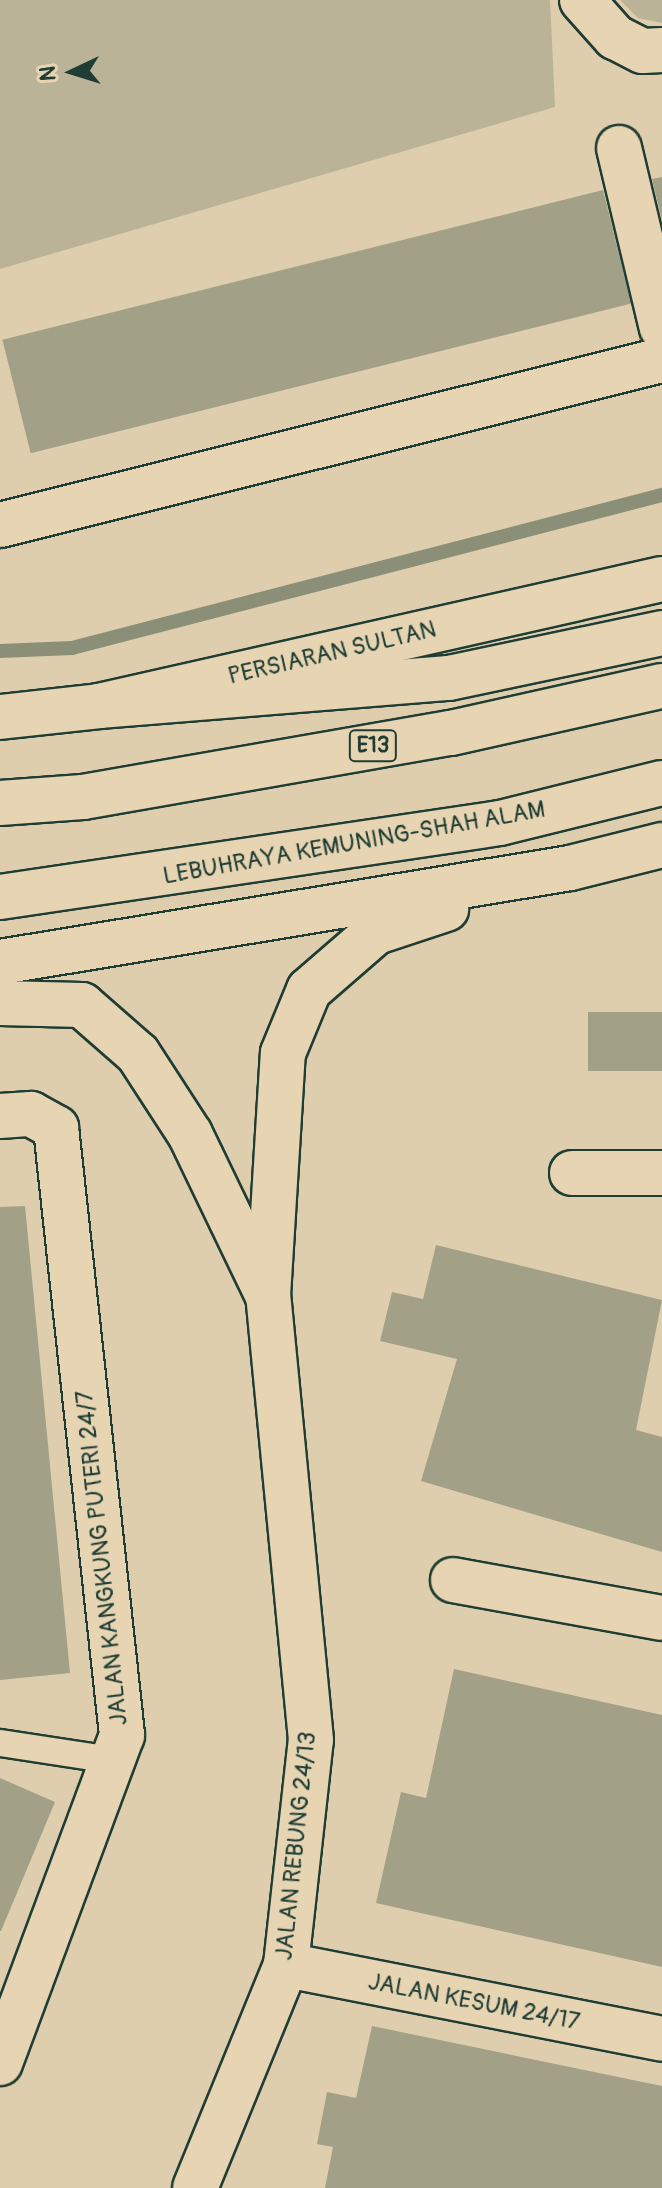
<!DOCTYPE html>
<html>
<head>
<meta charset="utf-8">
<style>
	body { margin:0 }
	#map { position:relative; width:662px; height:2188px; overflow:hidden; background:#decead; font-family:Pangolin,sans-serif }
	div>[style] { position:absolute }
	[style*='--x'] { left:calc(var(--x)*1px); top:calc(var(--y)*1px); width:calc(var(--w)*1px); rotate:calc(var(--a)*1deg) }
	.green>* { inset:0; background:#bbb397 }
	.stream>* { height:14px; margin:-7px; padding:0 7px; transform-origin:7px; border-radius:7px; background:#8b8f78 }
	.building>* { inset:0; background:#a2a188; transform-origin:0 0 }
	.roads { filter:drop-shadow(2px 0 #1f3d34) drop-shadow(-2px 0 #1f3d34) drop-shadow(0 2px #1f3d34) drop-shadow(0 -2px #1f3d34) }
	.lane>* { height:26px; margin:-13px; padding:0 13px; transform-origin:13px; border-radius:13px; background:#e6d4b2 }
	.street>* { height:44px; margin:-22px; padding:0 22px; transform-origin:22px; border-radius:22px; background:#e6d4b2 }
	.secondary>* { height:44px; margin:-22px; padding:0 22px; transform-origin:22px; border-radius:22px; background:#e6d4b2 }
	.primary>* { height:44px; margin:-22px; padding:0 22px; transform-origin:22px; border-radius:22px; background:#e6d4b2 }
	.highway>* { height:44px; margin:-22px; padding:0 22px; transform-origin:22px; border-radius:22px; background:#e6d4b2 }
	span { translate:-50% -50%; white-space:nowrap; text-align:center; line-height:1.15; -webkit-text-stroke:8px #e6d4b2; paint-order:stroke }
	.shield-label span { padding:2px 6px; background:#e6d4b2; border:2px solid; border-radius:6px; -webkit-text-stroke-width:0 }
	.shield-label { font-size:22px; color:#1f3d34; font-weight:700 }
	.street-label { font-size:24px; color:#1f3d34 }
	.north { position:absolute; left:32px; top:32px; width:80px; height:80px; -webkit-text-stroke:6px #e6d4b2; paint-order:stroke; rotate:266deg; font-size:22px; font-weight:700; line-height:32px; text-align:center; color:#1f3d34 }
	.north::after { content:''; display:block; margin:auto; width:28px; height:36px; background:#1f3d34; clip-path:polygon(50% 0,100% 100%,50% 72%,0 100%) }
</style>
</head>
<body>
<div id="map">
	<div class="green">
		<div style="clip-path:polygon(0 0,550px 0,555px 107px,0 269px)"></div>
		<div style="clip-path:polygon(620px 0,662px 0,662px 23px,638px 18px)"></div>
	</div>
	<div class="stream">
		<div style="--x:0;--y:651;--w:72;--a:-2.4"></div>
		<div style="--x:72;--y:648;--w:610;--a:-14.54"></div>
	</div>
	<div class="building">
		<div style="clip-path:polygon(662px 177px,662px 220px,652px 179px)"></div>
		<div style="left:603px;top:190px;width:117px;height:619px;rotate:76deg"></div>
		<div style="left:662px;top:1012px;width:59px;height:74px;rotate:90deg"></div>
		<div style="clip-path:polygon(25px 1206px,70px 1673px,0 1680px,0 1207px)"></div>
		<div style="clip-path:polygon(436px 1245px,662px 1300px,636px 1430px,662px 1437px,662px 1552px,421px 1481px,457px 1359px,380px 1341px,392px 1292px,423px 1299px)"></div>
		<div style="clip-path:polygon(454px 1669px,662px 1715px,662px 1967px,376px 1903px,401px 1792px,426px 1798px)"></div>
		<div style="clip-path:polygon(0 1778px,55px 1802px,1px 1931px,0 1931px)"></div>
		<div style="clip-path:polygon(372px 2026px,662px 2086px,662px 2188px,325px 2188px,333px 2147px,317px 2144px,327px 2092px,356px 2098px)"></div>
	</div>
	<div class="roads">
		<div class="lane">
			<div style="--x:0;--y:1743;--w:119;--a:8.7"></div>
		</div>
		<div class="street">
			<div style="--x:582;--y:0;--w:50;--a:48.3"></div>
			<div style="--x:615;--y:37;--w:31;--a:27"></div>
			<div style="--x:643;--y:51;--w:19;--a:-3"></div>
			<div style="--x:619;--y:148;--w:185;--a:76.6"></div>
			<div style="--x:0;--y:525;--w:682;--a:-14"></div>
			<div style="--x:0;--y:1116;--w:31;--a:-4"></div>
			<div style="--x:31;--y:1114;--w:29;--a:29"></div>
			<div style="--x:56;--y:1128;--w:611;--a:83.79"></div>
			<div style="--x:122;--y:1735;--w:350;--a:110.4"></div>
			<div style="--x:572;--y:1173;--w:90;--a:0"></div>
			<div style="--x:453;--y:1580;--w:212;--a:10.3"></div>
			<div style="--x:286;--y:1965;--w:383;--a:11.1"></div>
		</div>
		<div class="secondary">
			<div style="--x:195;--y:2188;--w:241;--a:-67.8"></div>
			<div style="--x:286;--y:1965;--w:226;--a:-83.7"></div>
			<div style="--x:311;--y:1740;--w:446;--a:-95.5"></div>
		</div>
		<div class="primary">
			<div style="--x:0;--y:717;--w:100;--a:-6.3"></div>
			<div style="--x:99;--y:706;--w:577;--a:-12.71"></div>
			<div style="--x:0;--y:962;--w:578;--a:-9.36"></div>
			<div style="--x:570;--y:868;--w:95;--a:-14"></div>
			<div style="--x:0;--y:1003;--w:82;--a:1.4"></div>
			<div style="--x:82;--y:1005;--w:74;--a:41.2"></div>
			<div style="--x:138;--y:1054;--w:95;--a:57"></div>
			<div style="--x:190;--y:1134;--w:178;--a:64.3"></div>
			<div style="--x:268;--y:1296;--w:243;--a:-86.5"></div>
			<div style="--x:283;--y:1053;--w:68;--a:-67.6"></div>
			<div style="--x:309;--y:990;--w:89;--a:-40.9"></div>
			<div style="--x:376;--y:932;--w:74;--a:-18.2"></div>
		</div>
		<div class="highway">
			<div style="--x:99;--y:706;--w:351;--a:-4.6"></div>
			<div style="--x:449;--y:678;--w:218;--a:-11.9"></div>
			<div style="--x:0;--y:803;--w:83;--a:-4.1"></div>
			<div style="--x:83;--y:797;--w:374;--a:-9.9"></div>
			<div style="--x:451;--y:733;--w:216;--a:-12.6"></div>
			<div style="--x:0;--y:897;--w:505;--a:-8.42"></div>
			<div style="--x:500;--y:823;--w:167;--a:-13.9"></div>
		</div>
	</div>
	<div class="shield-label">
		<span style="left:373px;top:746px">E13</span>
	</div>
	<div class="street-label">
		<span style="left:332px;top:653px;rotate:-13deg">PERSIARAN SULTAN</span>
		<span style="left:354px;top:843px;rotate:-10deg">LEBUHRAYA KEMUNING-SHAH ALAM</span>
		<span style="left:102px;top:1558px;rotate:-96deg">JALAN KANGKUNG PUTERI 24/7</span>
		<span style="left:296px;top:1846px;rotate:-84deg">JALAN REBUNG 24/13</span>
		<span style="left:474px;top:2002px;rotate:11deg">JALAN KESUM 24/17</span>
	</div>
	<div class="north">N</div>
</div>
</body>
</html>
